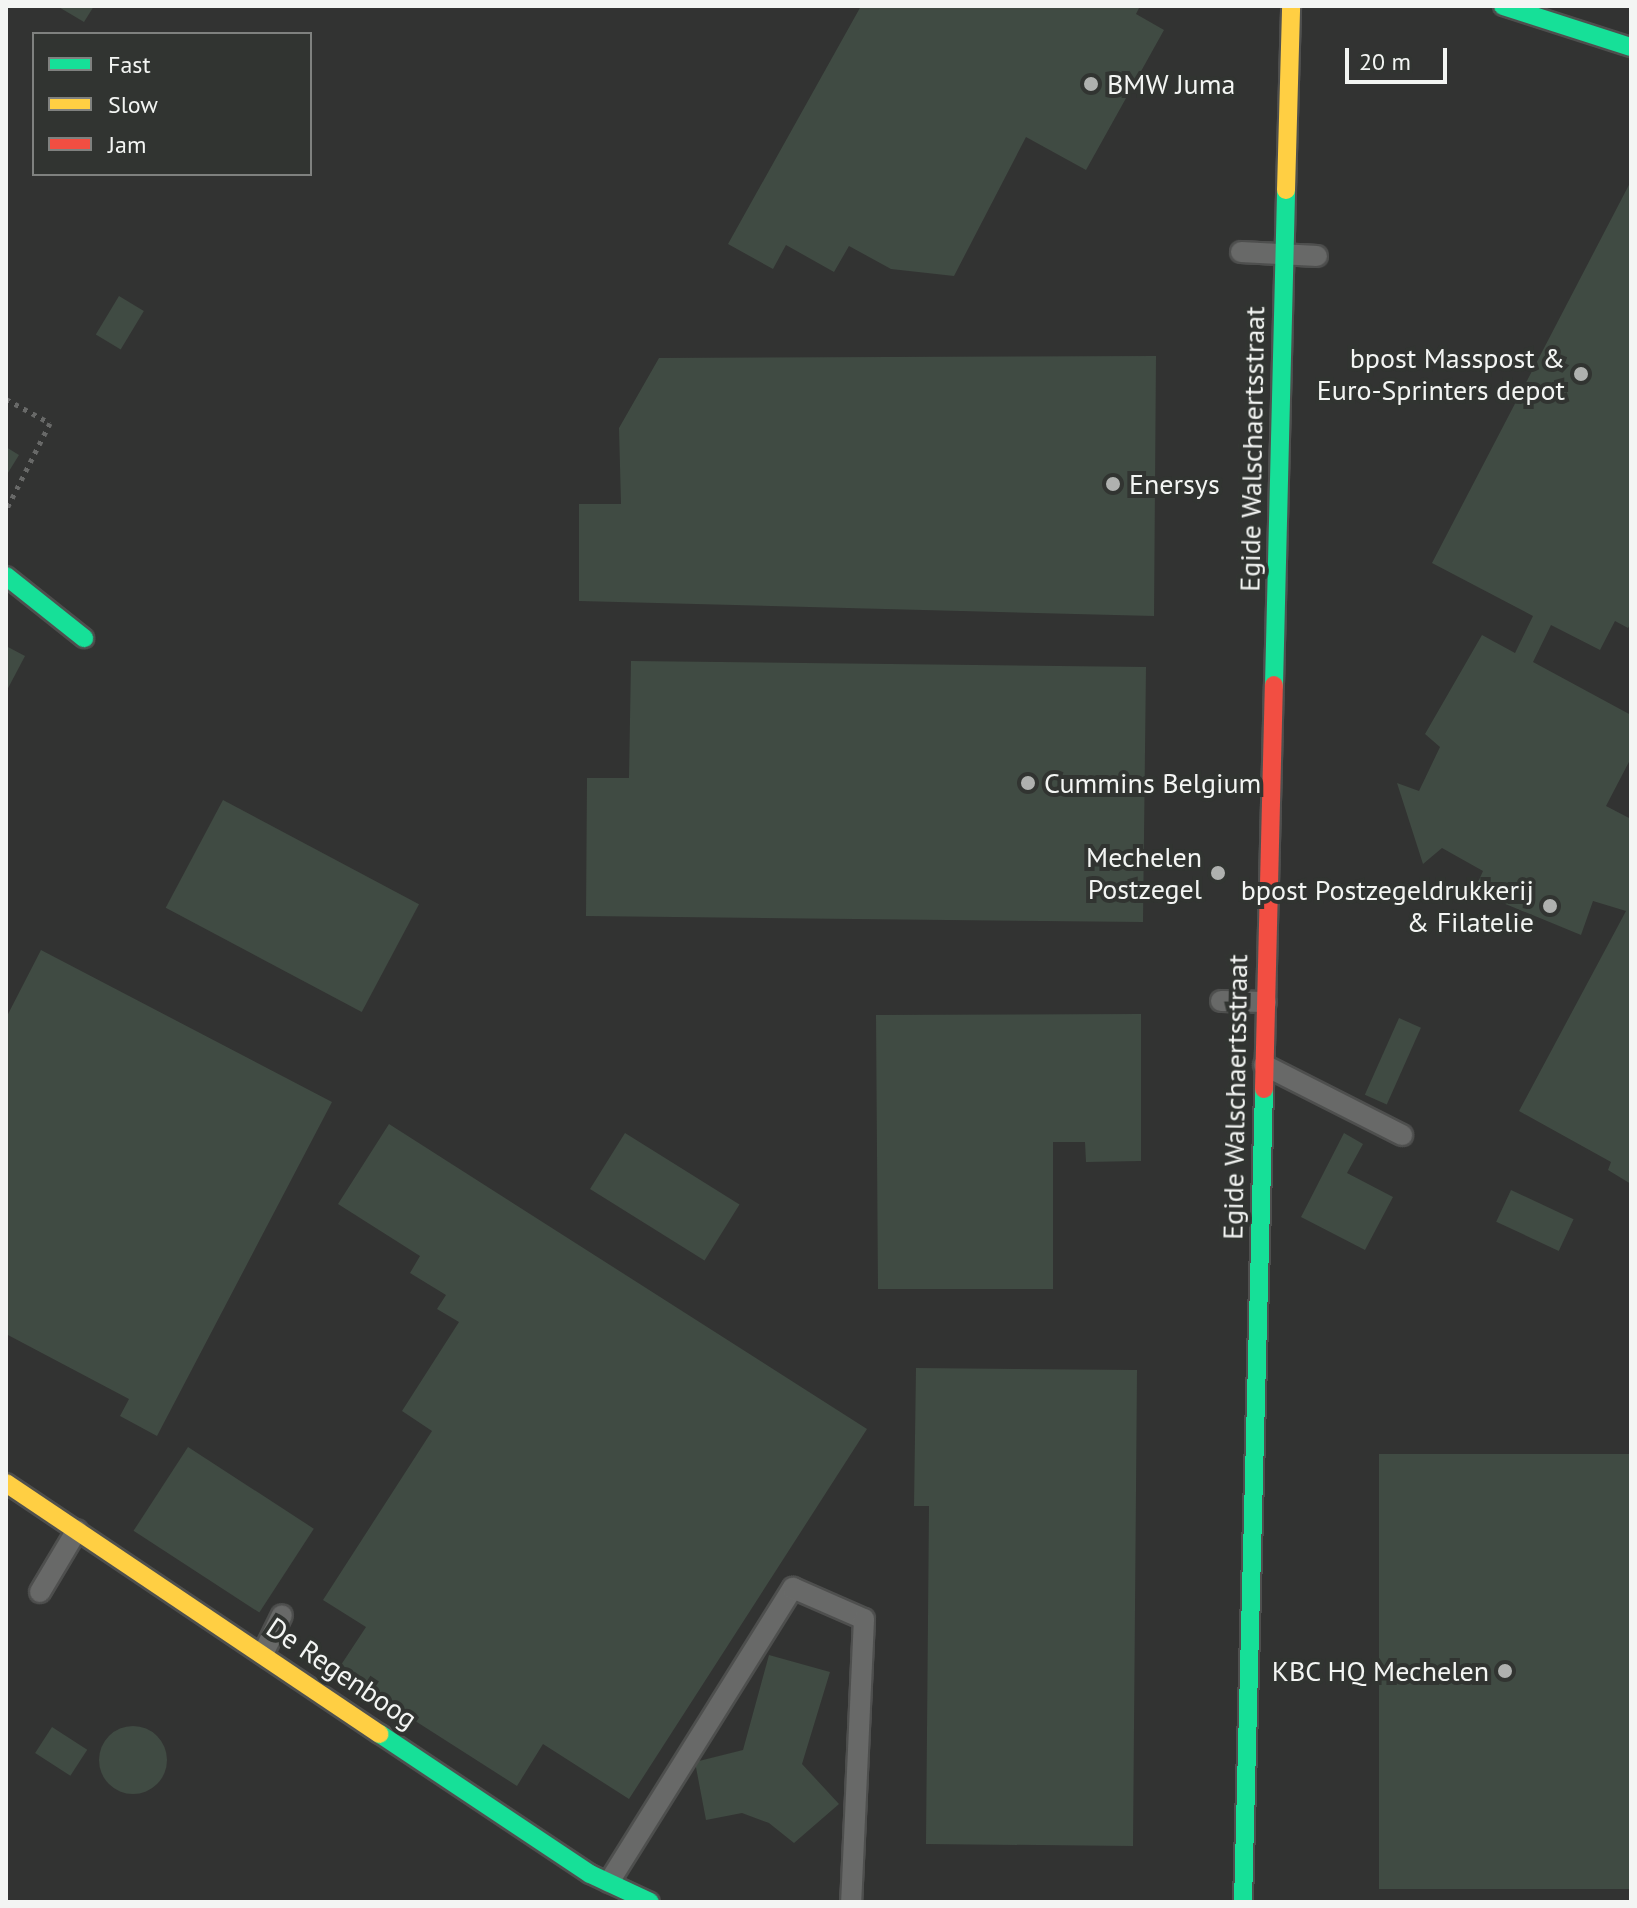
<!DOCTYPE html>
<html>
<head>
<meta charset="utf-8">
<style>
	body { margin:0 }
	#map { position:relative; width:1637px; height:1908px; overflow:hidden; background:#323332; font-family:"PT Sans",sans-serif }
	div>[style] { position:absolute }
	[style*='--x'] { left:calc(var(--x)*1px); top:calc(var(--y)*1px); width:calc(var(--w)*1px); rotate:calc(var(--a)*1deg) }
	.building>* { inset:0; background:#404b43; transform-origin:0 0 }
	.round { border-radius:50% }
	.path>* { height:5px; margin-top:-2.5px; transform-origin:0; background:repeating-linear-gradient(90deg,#686968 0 4px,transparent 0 10px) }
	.roads { filter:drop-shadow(2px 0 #4e4f4e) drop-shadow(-2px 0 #4e4f4e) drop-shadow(0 2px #4e4f4e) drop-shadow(0 -2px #4e4f4e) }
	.lane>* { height:20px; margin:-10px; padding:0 10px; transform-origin:10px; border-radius:10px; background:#686968 }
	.fast>* { height:18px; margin:-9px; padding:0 9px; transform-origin:9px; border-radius:9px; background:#16e098 }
	.slow>* { height:18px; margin:-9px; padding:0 9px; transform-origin:9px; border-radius:9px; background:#ffcf43 }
	.jam>* { height:18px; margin:-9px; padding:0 9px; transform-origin:9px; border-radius:9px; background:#f24e42 }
	.dots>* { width:22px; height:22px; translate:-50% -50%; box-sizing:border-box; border:4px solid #313431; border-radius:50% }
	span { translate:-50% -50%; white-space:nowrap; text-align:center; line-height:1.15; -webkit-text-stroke:8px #313431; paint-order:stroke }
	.poi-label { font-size:28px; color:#f3f5f3 }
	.left { translate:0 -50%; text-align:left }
	.right { translate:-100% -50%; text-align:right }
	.street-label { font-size:28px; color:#f3f5f3 }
	.frame { position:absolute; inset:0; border:8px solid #f3f5f3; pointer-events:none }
	.legend { position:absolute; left:32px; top:32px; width:280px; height:144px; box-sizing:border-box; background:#313431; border:2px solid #7f817f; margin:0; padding:10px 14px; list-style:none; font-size:24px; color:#f3f5f3 }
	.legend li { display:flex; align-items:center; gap:16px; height:40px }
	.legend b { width:40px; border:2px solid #7f817f }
	.scale { position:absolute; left:1345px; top:48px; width:102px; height:36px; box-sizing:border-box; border:4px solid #f3f5f3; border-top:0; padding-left:10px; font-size:24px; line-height:28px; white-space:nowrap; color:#f3f5f3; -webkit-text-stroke:6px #313431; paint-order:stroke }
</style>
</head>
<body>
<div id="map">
	<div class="building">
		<div style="clip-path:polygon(57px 6px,94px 6px,84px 22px)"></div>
		<div style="clip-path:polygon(861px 6px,1140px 6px,1136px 14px,1164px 30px,1086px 170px,1026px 137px,954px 276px,891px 269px,849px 246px,834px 272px,786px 245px,773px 269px,728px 244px)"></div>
		<div style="clip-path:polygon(1631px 181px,1631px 623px,1628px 628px,1615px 621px,1600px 650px,1551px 625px,1533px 662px,1631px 715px,1631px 758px,1606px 806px,1631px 819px,1631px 1184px,1608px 1170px,1611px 1162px,1519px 1111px,1626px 911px,1593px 901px,1581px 935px,1474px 891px,1483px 871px,1442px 848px,1423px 864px,1397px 783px,1419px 791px,1440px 747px,1425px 734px,1482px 635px,1515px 653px,1533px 616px,1432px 563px)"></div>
		<div style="left:119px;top:296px;width:29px;height:45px;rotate:31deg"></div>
		<div style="clip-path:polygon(1156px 356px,1154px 616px,579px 601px,579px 504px,621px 504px,619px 428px,659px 358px)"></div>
		<div style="clip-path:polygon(6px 447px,19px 455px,6px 476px)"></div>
		<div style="clip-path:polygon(6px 646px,25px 656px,6px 692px)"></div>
		<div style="clip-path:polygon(631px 661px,1146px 667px,1143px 922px,586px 916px,587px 778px,629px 778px)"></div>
		<div style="left:223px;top:800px;width:222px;height:122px;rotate:28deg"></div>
		<div style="clip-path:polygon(41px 950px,332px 1102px,157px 1436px,120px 1416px,129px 1399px,6px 1334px,6px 1018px)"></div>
		<div style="clip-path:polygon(1141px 1014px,1141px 1161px,1086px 1162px,1085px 1142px,1053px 1142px,1053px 1289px,878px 1289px,876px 1015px)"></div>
		<div style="left:1399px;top:1018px;width:24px;height:84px;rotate:24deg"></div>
		<div style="clip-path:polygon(389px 1124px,867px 1429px,629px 1799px,543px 1744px,517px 1786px,337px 1671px,366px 1627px,323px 1600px,432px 1431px,402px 1411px,459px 1322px,437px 1309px,446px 1295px,410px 1273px,420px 1256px,338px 1204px)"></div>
		<div style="left:625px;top:1133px;width:135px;height:66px;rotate:32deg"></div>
		<div style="clip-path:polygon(1344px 1133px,1363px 1144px,1347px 1173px,1393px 1197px,1365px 1250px,1301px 1217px)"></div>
		<div style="left:1511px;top:1190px;width:69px;height:35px;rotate:25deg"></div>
		<div style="clip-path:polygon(916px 1368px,1137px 1370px,1133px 1846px,926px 1844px,929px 1506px,914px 1506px)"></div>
		<div style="left:188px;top:1447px;width:150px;height:100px;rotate:33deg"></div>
		<div style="left:1379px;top:1454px;width:252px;height:435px"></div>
		<div style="clip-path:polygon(769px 1655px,830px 1672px,802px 1764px,839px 1804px,794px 1843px,769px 1823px,742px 1813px,706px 1820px,695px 1762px,743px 1750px)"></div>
		<div class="round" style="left:99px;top:1726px;width:68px;height:68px"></div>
		<div style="left:52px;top:1727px;width:42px;height:31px;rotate:33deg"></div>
	</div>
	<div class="path">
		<div style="--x:6;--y:399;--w:50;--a:28.6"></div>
		<div style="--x:50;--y:423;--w:97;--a:116.8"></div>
	</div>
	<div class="roads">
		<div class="lane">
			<div style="--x:1241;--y:252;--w:76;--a:3"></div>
			<div style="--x:1221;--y:1001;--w:45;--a:1.3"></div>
			<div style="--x:1264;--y:1065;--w:155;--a:26.9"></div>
			<div style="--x:40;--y:1592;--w:72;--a:-59.2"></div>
			<div style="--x:263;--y:1654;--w:43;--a:-64"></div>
			<div style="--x:609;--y:1882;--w:347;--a:-58"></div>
			<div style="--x:793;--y:1588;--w:77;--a:23.6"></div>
			<div style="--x:864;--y:1619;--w:283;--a:92.6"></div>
		</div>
		<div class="fast">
			<div style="--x:1503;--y:6;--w:134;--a:17.8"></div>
			<div style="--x:6;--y:576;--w:100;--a:38.5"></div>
			<div style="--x:1274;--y:685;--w:495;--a:-88.6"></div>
			<div style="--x:380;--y:1734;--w:252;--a:33.7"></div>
			<div style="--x:590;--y:1874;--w:66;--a:25"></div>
			<div style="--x:1243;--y:1902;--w:813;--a:-88.52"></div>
		</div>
		<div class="slow">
			<div style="--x:1286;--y:190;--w:184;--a:-88.4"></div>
			<div style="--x:6;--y:1483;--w:450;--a:33.9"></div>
		</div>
		<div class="jam">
			<div style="--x:1264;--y:1089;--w:404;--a:-88.6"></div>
		</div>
	</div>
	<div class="dots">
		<div style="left:1091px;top:84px;background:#afb1af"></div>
		<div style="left:1581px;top:374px;background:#afb1af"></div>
		<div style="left:1113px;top:484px;background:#afb1af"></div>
		<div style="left:1028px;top:783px;background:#afb1af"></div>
		<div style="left:1218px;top:873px;background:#afb1af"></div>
		<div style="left:1550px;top:906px;background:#afb1af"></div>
		<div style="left:1505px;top:1671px;background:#afb1af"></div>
	</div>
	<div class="poi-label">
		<span class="left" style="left:1107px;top:84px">BMW Juma</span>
		<span class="right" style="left:1565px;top:374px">bpost Masspost &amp;<br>Euro-Sprinters depot</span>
		<span class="left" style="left:1129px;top:484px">Enersys</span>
		<span class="left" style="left:1044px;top:783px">Cummins Belgium</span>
		<span class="right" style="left:1202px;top:873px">Mechelen<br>Postzegel</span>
		<span class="right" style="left:1534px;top:906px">bpost Postzegeldrukkerij<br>&amp; Filatelie</span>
		<span class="right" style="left:1489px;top:1671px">KBC HQ Mechelen</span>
	</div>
	<div class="street-label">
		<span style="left:1252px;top:449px;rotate:-89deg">Egide Walschaertsstraat</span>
		<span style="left:1235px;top:1097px;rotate:-89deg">Egide Walschaertsstraat</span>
		<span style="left:342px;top:1673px;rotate:34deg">De Regenboog</span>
	</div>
	<div class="frame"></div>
	<ul class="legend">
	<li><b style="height:10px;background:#16e098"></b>Fast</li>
	<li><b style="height:10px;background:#ffcf43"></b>Slow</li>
	<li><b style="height:10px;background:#f24e42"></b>Jam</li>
	</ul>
	<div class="scale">20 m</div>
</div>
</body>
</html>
